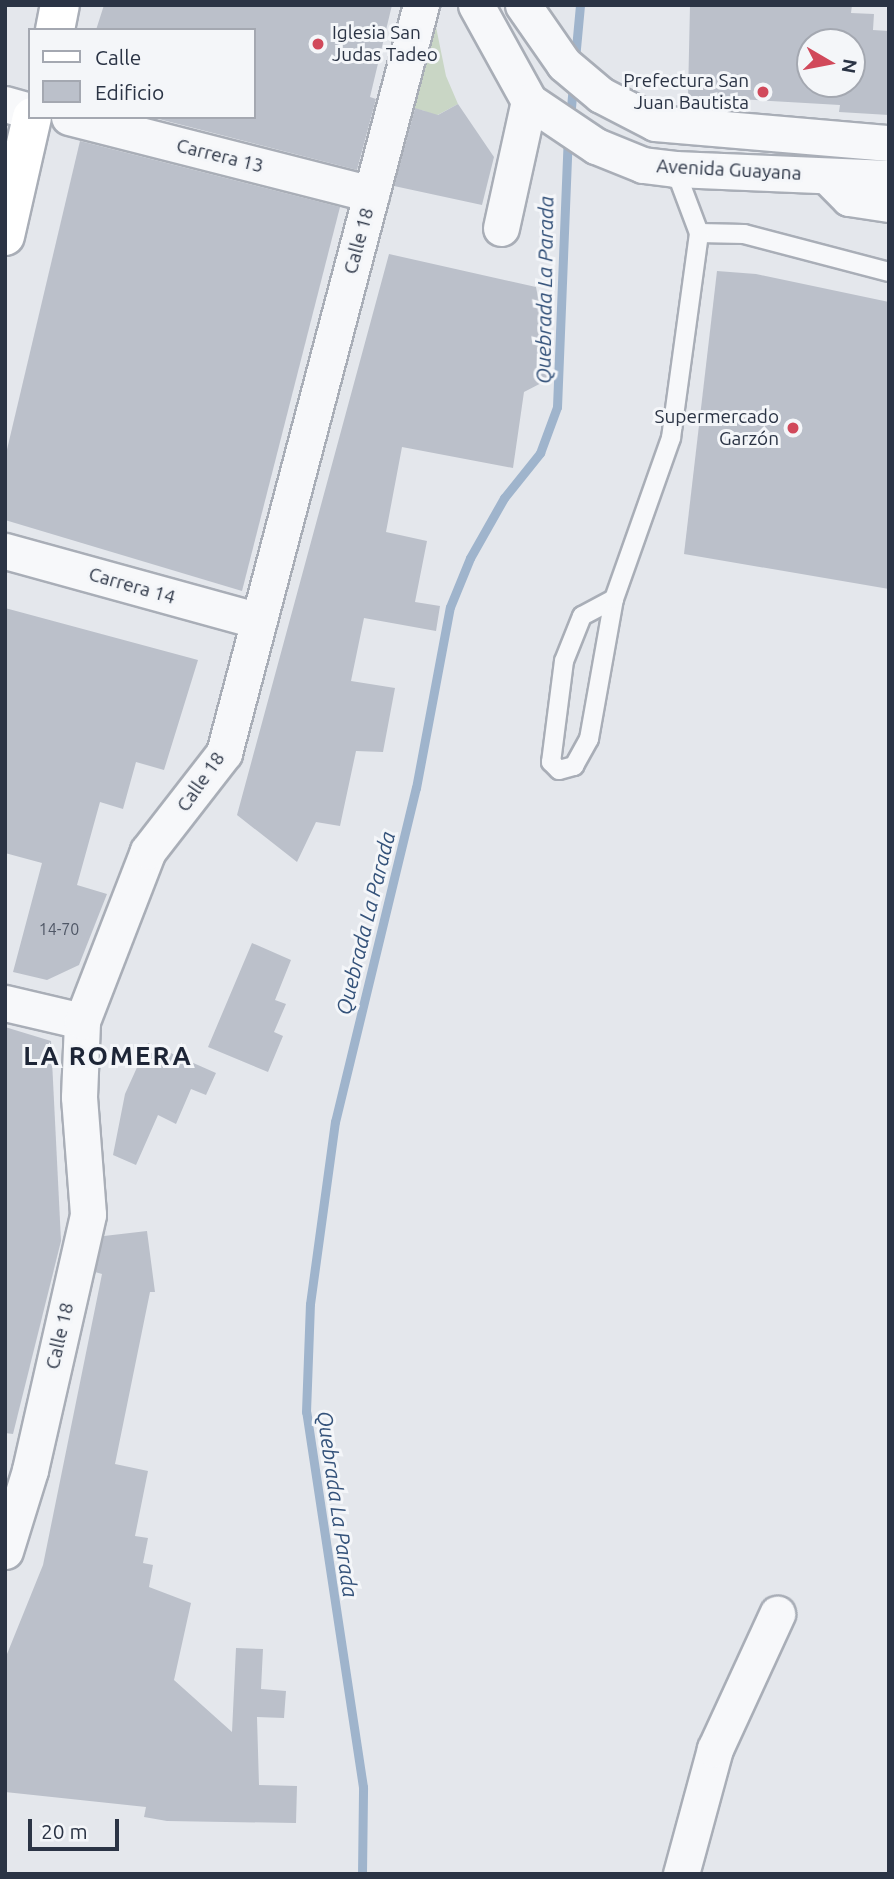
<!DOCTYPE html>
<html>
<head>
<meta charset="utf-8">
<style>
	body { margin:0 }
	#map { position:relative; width:894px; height:1879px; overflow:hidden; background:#e4e7ec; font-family:Ubuntu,sans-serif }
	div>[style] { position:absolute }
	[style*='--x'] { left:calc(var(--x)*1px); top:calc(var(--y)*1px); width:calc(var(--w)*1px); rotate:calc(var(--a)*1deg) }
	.green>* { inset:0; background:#c9d6c5 }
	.stream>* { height:9px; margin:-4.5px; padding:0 4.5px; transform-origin:4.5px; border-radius:4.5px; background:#9fb4cc }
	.building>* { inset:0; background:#bbc0ca }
	.roads { filter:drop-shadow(2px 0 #a9aeb7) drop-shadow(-2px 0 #a9aeb7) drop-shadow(0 2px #a9aeb7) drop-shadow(0 -2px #a9aeb7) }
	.lane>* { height:18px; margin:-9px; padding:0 9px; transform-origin:9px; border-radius:9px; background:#f7f8fa }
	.street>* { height:35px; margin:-17.5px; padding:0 17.5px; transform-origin:17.5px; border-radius:17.5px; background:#f7f8fa }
	.secondary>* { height:38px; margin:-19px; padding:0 19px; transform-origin:19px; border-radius:19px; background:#fff }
	.dots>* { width:19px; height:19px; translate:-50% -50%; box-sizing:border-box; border:4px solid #f4f6f9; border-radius:50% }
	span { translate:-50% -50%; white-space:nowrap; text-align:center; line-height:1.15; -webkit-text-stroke:6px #f4f6f9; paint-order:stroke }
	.number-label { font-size:16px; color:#4f5766 }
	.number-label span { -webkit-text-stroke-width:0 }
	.poi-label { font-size:19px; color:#2b3445 }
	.left { translate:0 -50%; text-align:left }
	.right { translate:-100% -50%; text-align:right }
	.street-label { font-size:19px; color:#2b3445 }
	.water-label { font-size:21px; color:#34527a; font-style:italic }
	.district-label { font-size:26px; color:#1d2536; font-weight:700; letter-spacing:2px }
	.frame { position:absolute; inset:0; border:7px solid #2b3445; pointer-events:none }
	.legend { position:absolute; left:28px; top:28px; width:228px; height:91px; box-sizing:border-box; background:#f4f6f9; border:2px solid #a4a8b1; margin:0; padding:9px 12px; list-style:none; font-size:21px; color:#2b3445 }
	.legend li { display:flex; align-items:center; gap:14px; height:35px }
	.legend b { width:35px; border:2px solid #a4a8b1 }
	.north { position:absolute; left:796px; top:28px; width:70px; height:70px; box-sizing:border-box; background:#f4f6f9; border:2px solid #a4a8b1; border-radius:50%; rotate:100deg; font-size:19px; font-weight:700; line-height:28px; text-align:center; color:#2b3445 }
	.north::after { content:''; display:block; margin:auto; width:24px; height:32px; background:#d1495b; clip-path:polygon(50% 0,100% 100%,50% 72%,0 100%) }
	.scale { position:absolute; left:28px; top:1819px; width:91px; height:32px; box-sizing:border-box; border:4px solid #2b3445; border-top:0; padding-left:9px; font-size:21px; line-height:24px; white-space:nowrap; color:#2b3445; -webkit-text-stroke:5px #f4f6f9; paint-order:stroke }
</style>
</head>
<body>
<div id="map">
	<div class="green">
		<div style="clip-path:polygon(435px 22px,446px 76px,458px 104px,430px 119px,425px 111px,412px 108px)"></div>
	</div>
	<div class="stream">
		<div style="--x:575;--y:59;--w:54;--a:-84.7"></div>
		<div style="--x:570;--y:119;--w:35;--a:-85"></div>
		<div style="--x:362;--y:1874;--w:87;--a:-89.3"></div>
		<div style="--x:363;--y:1787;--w:379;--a:-98.6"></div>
		<div style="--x:306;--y:1412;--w:108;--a:-87.9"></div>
		<div style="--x:310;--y:1304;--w:184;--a:-82.2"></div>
		<div style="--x:335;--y:1122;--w:344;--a:-76.4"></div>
		<div style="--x:416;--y:788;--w:184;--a:-79.4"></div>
		<div style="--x:450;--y:607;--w:53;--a:-67.8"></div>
		<div style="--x:470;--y:558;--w:69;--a:-60.5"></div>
		<div style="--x:504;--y:498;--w:58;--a:-51.3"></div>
		<div style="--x:540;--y:453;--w:49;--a:-69.7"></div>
		<div style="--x:557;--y:407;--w:271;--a:-87.7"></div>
	</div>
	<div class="building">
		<div style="clip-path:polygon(104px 5px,392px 5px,370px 97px,376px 99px,357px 170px,151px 117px,254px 117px,254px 30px,96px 30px)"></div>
		<div style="clip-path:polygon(evenodd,690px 5px,852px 5px,851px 13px,874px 14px,873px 30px,889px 31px,889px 115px,839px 112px,840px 105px,688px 96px,690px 5px,810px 42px,852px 42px,852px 84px,810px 84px,810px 42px)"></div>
		<div style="clip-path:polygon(458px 104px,494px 157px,482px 205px,394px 186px,415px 108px,438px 115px)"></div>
		<div style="clip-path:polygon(80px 141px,340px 207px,242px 591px,5px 520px,5px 458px)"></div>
		<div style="clip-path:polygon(389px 254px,536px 287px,553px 377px,524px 392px,513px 468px,402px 447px,386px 532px,427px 541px,415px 602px,440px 606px,436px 631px,364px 618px,351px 681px,395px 688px,383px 752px,356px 751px,340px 826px,316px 822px,297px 862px,237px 815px)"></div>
		<div style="clip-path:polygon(717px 271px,756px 274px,889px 302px,889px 589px,684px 554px)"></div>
		<div style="clip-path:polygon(5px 608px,198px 660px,164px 770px,136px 762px,123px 809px,100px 802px,77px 885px,107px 894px,79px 965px,47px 980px,13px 972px,42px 863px,5px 853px)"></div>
		<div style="clip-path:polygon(252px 943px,291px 960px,275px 1000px,286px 1004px,274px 1032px,283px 1036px,268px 1072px,208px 1047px)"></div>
		<div style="clip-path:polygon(5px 1027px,51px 1041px,61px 1241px,13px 1434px,5px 1433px)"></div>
		<div style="clip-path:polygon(148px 1043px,216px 1073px,206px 1095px,191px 1089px,176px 1124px,158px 1115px,136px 1165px,113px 1155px,125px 1094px)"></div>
		<div style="clip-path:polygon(147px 1231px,155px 1292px,150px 1292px,115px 1464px,148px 1471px,135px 1536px,148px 1538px,143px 1563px,153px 1565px,149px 1587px,191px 1603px,174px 1680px,232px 1732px,236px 1648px,263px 1649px,261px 1689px,286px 1691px,284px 1718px,257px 1717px,259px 1785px,297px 1786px,296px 1823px,167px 1821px,144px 1817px,146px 1807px,5px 1792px,5px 1659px,43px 1565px,102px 1274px,95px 1272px,104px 1236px)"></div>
	</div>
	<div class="roads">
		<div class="lane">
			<div style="--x:699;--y:233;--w:45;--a:1.3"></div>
			<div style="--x:744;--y:234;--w:150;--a:14.7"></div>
			<div style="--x:614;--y:599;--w:36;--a:152"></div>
			<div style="--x:582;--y:616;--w:48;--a:111.8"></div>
			<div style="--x:564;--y:661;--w:102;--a:97.3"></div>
			<div style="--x:551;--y:762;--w:11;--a:45"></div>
			<div style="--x:559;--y:770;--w:16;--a:-15"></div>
			<div style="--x:574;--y:766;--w:31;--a:-61"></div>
			<div style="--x:589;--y:739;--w:142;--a:-79.9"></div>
			<div style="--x:614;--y:599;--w:171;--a:-70.5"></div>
			<div style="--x:671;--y:438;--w:207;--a:-82.2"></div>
			<div style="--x:699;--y:233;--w:68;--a:-110.6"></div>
		</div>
		<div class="street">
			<div style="--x:476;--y:5;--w:110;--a:61.1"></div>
			<div style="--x:529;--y:101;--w:81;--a:33.9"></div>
			<div style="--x:596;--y:146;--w:51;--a:22"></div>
			<div style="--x:643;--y:165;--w:32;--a:7"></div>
			<div style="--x:675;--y:169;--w:214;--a:2.4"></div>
			<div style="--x:523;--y:5;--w:72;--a:55.2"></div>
			<div style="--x:564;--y:64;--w:48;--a:40"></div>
			<div style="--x:601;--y:95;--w:61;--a:27.4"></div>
			<div style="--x:655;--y:123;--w:235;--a:4.9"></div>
			<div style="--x:5;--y:104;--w:26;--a:16"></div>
			<div style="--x:69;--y:117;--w:312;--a:14.3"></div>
			<div style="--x:830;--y:179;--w:27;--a:45"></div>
			<div style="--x:849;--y:198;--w:40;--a:8.5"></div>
			<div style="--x:501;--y:228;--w:130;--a:-77.6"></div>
			<div style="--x:5;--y:551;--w:263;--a:15.4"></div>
			<div style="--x:5;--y:1003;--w:79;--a:13.2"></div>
			<div style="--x:5;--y:1551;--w:85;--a:-72.8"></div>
			<div style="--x:30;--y:1470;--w:262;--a:-77.2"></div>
			<div style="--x:88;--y:1214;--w:117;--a:-94.4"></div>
			<div style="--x:79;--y:1097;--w:76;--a:-87.7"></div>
			<div style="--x:82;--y:1021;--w:182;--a:-68.8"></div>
			<div style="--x:148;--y:851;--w:124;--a:-52.2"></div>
			<div style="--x:224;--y:753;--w:774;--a:-75.25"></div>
			<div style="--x:681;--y:1874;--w:130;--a:-74.8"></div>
			<div style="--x:715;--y:1749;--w:149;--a:-65.3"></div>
		</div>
		<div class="secondary">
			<div style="--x:55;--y:30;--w:25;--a:-79"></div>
			<div style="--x:5;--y:236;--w:122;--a:-77.2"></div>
		</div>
	</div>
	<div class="dots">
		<div style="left:318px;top:44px;background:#d1495b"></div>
		<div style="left:763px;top:92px;background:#d1495b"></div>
		<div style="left:793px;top:428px;background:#d1495b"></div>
	</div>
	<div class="number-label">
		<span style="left:59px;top:929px">14-70</span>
	</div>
	<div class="poi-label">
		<span class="left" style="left:332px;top:44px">Iglesia San<br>Judas Tadeo</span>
		<span class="right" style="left:749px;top:92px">Prefectura San<br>Juan Bautista</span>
		<span class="right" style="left:779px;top:428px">Supermercado<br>Garzón</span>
	</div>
	<div class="street-label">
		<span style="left:220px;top:156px;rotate:14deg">Carrera 13</span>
		<span style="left:729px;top:170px;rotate:3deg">Avenida Guayana</span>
		<span style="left:359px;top:241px;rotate:-75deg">Calle 18</span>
		<span style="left:132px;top:586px;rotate:16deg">Carrera 14</span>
		<span style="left:201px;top:782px;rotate:-55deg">Calle 18</span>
		<span style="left:60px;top:1336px;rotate:-77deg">Calle 18</span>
	</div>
	<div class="water-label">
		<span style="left:544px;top:290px;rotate:-89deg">Quebrada La Parada</span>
		<span style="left:365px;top:923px;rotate:-76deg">Quebrada La Parada</span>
		<span style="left:338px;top:1504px;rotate:82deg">Quebrada La Parada</span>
	</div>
	<div class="district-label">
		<span style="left:108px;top:1056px">LA ROMERA</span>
	</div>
	<div class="frame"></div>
	<ul class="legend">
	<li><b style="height:9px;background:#fff"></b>Calle</li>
	<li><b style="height:19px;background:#bbc0ca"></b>Edificio</li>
	</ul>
	<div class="north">N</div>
	<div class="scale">20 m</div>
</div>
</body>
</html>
